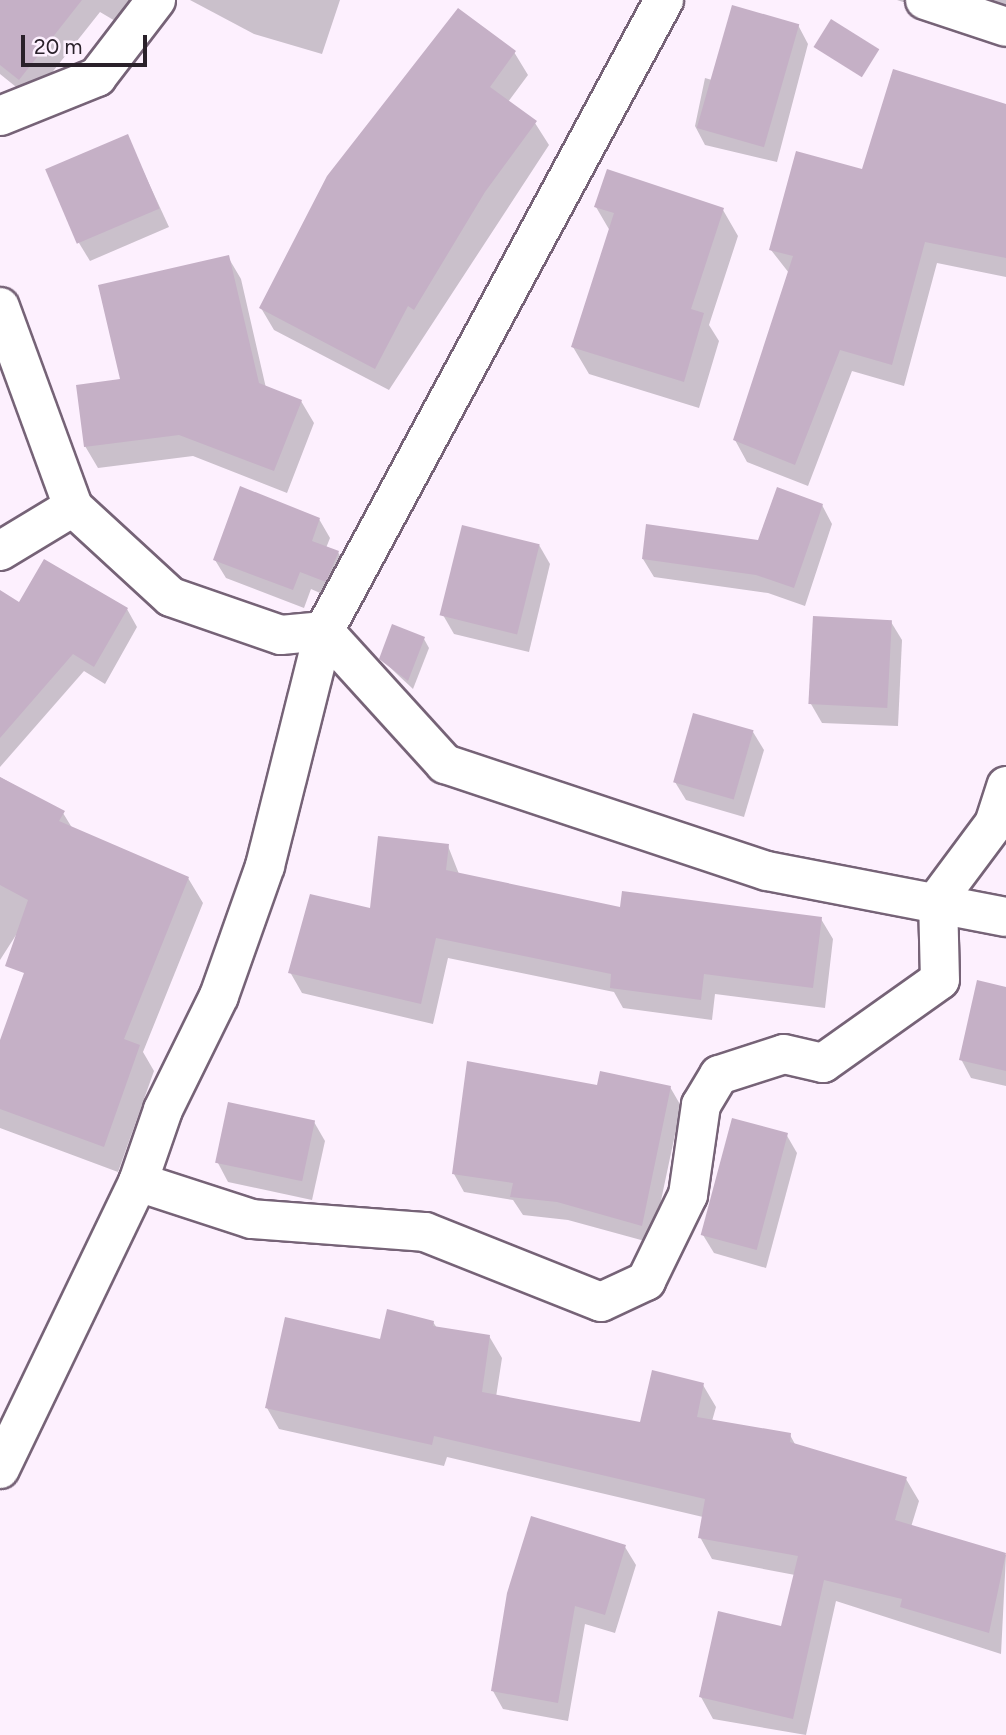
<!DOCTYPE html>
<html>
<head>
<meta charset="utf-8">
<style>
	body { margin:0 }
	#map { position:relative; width:1006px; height:1735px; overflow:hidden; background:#fdf0fe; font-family:Figtree,sans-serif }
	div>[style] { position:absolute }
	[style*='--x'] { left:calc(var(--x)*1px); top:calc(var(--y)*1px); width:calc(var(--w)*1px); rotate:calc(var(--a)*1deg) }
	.shadow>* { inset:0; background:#0003 }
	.building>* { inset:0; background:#c5b0c6; transform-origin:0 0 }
	.roads { filter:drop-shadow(2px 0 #766377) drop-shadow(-2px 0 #766377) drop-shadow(0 2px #766377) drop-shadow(0 -2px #766377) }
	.street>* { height:38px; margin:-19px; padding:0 19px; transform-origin:19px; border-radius:19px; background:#fff }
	span { translate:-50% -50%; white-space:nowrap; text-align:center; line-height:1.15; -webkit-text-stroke:7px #fdf0fe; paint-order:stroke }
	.scale { position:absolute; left:21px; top:35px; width:126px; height:32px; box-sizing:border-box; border:4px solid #2a212a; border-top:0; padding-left:9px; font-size:21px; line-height:24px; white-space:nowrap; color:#2a212a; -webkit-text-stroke:5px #fdf0fe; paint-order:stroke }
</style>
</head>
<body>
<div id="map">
	<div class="shadow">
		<div style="clip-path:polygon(0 0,143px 0,127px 28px,100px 12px,31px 99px,0 74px)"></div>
		<div style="clip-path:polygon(190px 0,340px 0,322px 54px,254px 34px)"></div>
		<div style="clip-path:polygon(897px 0,1006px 0,1006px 25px,927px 10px)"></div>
		<div style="clip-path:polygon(798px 25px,808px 44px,777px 162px,705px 145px,695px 126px,705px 78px,712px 80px)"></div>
		<div style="clip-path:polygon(514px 52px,528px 75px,508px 102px,535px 123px,549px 145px,389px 390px,274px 330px,261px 308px)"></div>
		<div style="clip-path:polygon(1006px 106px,1006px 277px,937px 263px,904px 386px,852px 371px,808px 486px,747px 462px,735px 440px,789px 273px,771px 250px,863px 171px)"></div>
		<div style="clip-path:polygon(127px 136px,169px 227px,90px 261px,79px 243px)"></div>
		<div style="clip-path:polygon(596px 207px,723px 210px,738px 236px,709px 325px,719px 341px,699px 408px,589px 374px,573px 347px,610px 231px)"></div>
		<div style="clip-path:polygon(228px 257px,241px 279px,266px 388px,301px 401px,314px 423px,287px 493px,193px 456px,98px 468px,85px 446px,122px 381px)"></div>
		<div style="clip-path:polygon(822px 505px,832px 524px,805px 606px,768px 593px,654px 577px,643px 559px,760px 542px)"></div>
		<div style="clip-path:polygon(319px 519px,330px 538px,326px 548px,338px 552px,348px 571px,336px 600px,311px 589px,304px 608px,226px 578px,215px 560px)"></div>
		<div style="clip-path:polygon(539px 545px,550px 564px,529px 652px,454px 634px,443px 615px)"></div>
		<div style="clip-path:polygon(20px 604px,127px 609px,137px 627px,105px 684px,84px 671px,0 767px,0 609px)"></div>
		<div style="clip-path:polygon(891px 622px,902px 640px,898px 726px,822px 723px,811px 704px)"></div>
		<div style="clip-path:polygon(424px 639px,429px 648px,413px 689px,381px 659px)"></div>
		<div style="clip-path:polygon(753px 732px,764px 750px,744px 817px,686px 800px,675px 782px)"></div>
		<div style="clip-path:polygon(0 777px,63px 813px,74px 831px,188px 878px,203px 903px,143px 1052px,154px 1071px,118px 1172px,0 1128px,0 1046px,66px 857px,0 960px)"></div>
		<div style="clip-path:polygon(448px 846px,459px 874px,621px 909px,821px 919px,833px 939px,825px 1008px,715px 994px,712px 1020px,623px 1008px,614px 992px,448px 958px,433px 1024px,302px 993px,290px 972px)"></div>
		<div style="clip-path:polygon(1006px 990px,1006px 1086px,971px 1078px,961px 1059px)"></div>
		<div style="clip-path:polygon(670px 1087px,681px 1106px,652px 1243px,568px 1220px,523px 1215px,513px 1200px,464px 1192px,454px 1174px)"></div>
		<div style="clip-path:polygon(314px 1122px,325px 1141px,312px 1200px,228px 1182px,218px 1163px)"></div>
		<div style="clip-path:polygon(786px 1134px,797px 1153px,766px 1268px,714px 1253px,703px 1235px)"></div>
		<div style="clip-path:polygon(433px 1322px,437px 1328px,489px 1336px,502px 1358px,496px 1397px,641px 1424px,703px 1385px,716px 1407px,712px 1421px,790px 1435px,796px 1446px,906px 1479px,919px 1501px,911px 1527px,1006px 1555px,1001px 1654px,836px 1601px,806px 1735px,713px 1719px,701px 1697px,782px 1628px,795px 1575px,712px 1559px,700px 1537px,703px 1517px,447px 1457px,444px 1466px,279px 1429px,267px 1408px,381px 1341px)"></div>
		<div style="clip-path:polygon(625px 1547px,636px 1565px,615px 1633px,585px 1624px,568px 1721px,503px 1709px,493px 1691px)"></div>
	</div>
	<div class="building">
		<div style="clip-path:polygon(0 0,82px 0,19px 80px,0 65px)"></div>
		<div style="left:732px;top:5px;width:70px;height:128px;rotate:16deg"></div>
		<div style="clip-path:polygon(458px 8px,516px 51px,490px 87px,537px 121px,485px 192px,414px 310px,408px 306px,375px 369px,259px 308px,327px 176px)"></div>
		<div style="left:831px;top:19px;width:57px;height:33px;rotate:32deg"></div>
		<div style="clip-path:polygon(893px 69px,1006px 104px,1006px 258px,925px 242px,892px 365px,840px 350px,795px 465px,733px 440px,793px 256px,769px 250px,796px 151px,862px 169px)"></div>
		<div style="left:128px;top:134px;width:81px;height:90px;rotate:67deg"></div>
		<div style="clip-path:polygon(607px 169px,724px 208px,691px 309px,704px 313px,684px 382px,571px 347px,614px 213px,594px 207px)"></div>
		<div style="clip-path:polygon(229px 255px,259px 383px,302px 400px,274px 471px,179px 435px,84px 447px,76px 385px,120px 379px,98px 285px)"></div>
		<div style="clip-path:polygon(240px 486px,320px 518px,312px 541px,339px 551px,326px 582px,300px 572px,293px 590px,213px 560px)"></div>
		<div style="clip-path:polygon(777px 487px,823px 504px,794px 588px,756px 575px,642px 559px,646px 524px,758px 540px)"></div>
		<div style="left:462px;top:525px;width:80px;height:93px;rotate:14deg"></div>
		<div style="clip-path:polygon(44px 559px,128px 608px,94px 667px,73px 654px,0 738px,0 590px,19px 602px)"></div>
		<div style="left:813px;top:616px;width:79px;height:88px;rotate:3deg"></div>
		<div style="clip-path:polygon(392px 624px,425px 637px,408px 681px,379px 659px)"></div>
		<div style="left:693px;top:713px;width:63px;height:72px;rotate:16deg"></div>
		<div style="clip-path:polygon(0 777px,65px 811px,59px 821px,189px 877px,124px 1039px,140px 1045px,104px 1147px,0 1109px,0 1040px,24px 973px,5px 966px,28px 900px,0 885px)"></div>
		<div style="clip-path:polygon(378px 836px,449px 844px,446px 870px,620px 907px,622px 891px,822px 917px,813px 988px,704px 974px,701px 1000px,610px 988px,611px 974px,436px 938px,421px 1004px,288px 973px,310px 894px,370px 908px)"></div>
		<div style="clip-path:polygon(977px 980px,1006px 987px,1006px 1071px,959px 1060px)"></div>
		<div style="clip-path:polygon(467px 1061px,597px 1085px,600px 1071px,671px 1086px,642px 1226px,557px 1202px,510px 1197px,513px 1183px,452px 1174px)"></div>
		<div style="left:228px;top:1102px;width:89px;height:62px;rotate:12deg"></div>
		<div style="left:732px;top:1118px;width:58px;height:121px;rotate:15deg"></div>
		<div style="clip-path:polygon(387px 1309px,434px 1321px,433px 1326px,490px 1335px,482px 1392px,640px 1422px,652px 1370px,704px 1383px,697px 1417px,791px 1433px,790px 1442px,907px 1477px,895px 1520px,1006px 1553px,989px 1633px,900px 1607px,902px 1599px,824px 1580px,793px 1719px,699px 1697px,718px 1611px,781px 1626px,798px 1556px,698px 1538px,705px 1499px,434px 1436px,432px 1445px,265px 1408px,285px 1317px,380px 1339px)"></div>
		<div style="clip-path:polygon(531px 1516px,626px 1545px,605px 1615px,575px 1606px,558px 1703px,491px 1691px,507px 1593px)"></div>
	</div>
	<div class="roads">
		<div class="street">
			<div style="--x:664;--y:0;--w:717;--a:118.32"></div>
			<div style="--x:324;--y:631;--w:242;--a:104.1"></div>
			<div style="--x:265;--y:866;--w:138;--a:109.5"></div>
			<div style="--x:219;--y:996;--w:127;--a:116.2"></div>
			<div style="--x:163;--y:1110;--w:76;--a:109.1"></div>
			<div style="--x:138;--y:1182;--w:120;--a:18"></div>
			<div style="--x:252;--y:1219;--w:173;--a:4.3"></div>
			<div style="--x:425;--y:1232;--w:189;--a:21.7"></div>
			<div style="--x:601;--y:1302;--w:50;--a:-25"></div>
			<div style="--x:646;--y:1281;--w:96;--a:-64"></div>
			<div style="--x:688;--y:1195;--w:91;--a:-81.8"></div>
			<div style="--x:701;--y:1105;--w:35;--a:-59"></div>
			<div style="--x:719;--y:1075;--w:68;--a:-17.9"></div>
			<div style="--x:784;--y:1054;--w:40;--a:13"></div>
			<div style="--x:823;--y:1063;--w:143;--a:-35.4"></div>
			<div style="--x:940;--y:980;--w:81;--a:-91.4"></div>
			<div style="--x:938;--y:899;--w:94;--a:-53.3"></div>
			<div style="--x:994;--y:824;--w:40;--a:-72"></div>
			<div style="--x:925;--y:0;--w:85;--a:18.4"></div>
			<div style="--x:0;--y:116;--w:105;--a:-21.9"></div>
			<div style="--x:97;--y:77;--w:97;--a:-52.5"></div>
			<div style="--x:0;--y:307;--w:213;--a:69.9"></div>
			<div style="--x:73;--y:507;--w:133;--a:42.6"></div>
			<div style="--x:171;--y:597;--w:116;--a:19.1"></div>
			<div style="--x:281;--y:635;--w:43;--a:-5.3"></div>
			<div style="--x:0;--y:551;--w:85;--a:-31.1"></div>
			<div style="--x:324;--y:631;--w:180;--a:47.7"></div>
			<div style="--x:445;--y:764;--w:339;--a:18.4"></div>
			<div style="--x:767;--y:871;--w:243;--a:10.9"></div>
			<div style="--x:0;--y:1469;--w:318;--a:-64.3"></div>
		</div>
	</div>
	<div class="scale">20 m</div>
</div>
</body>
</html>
